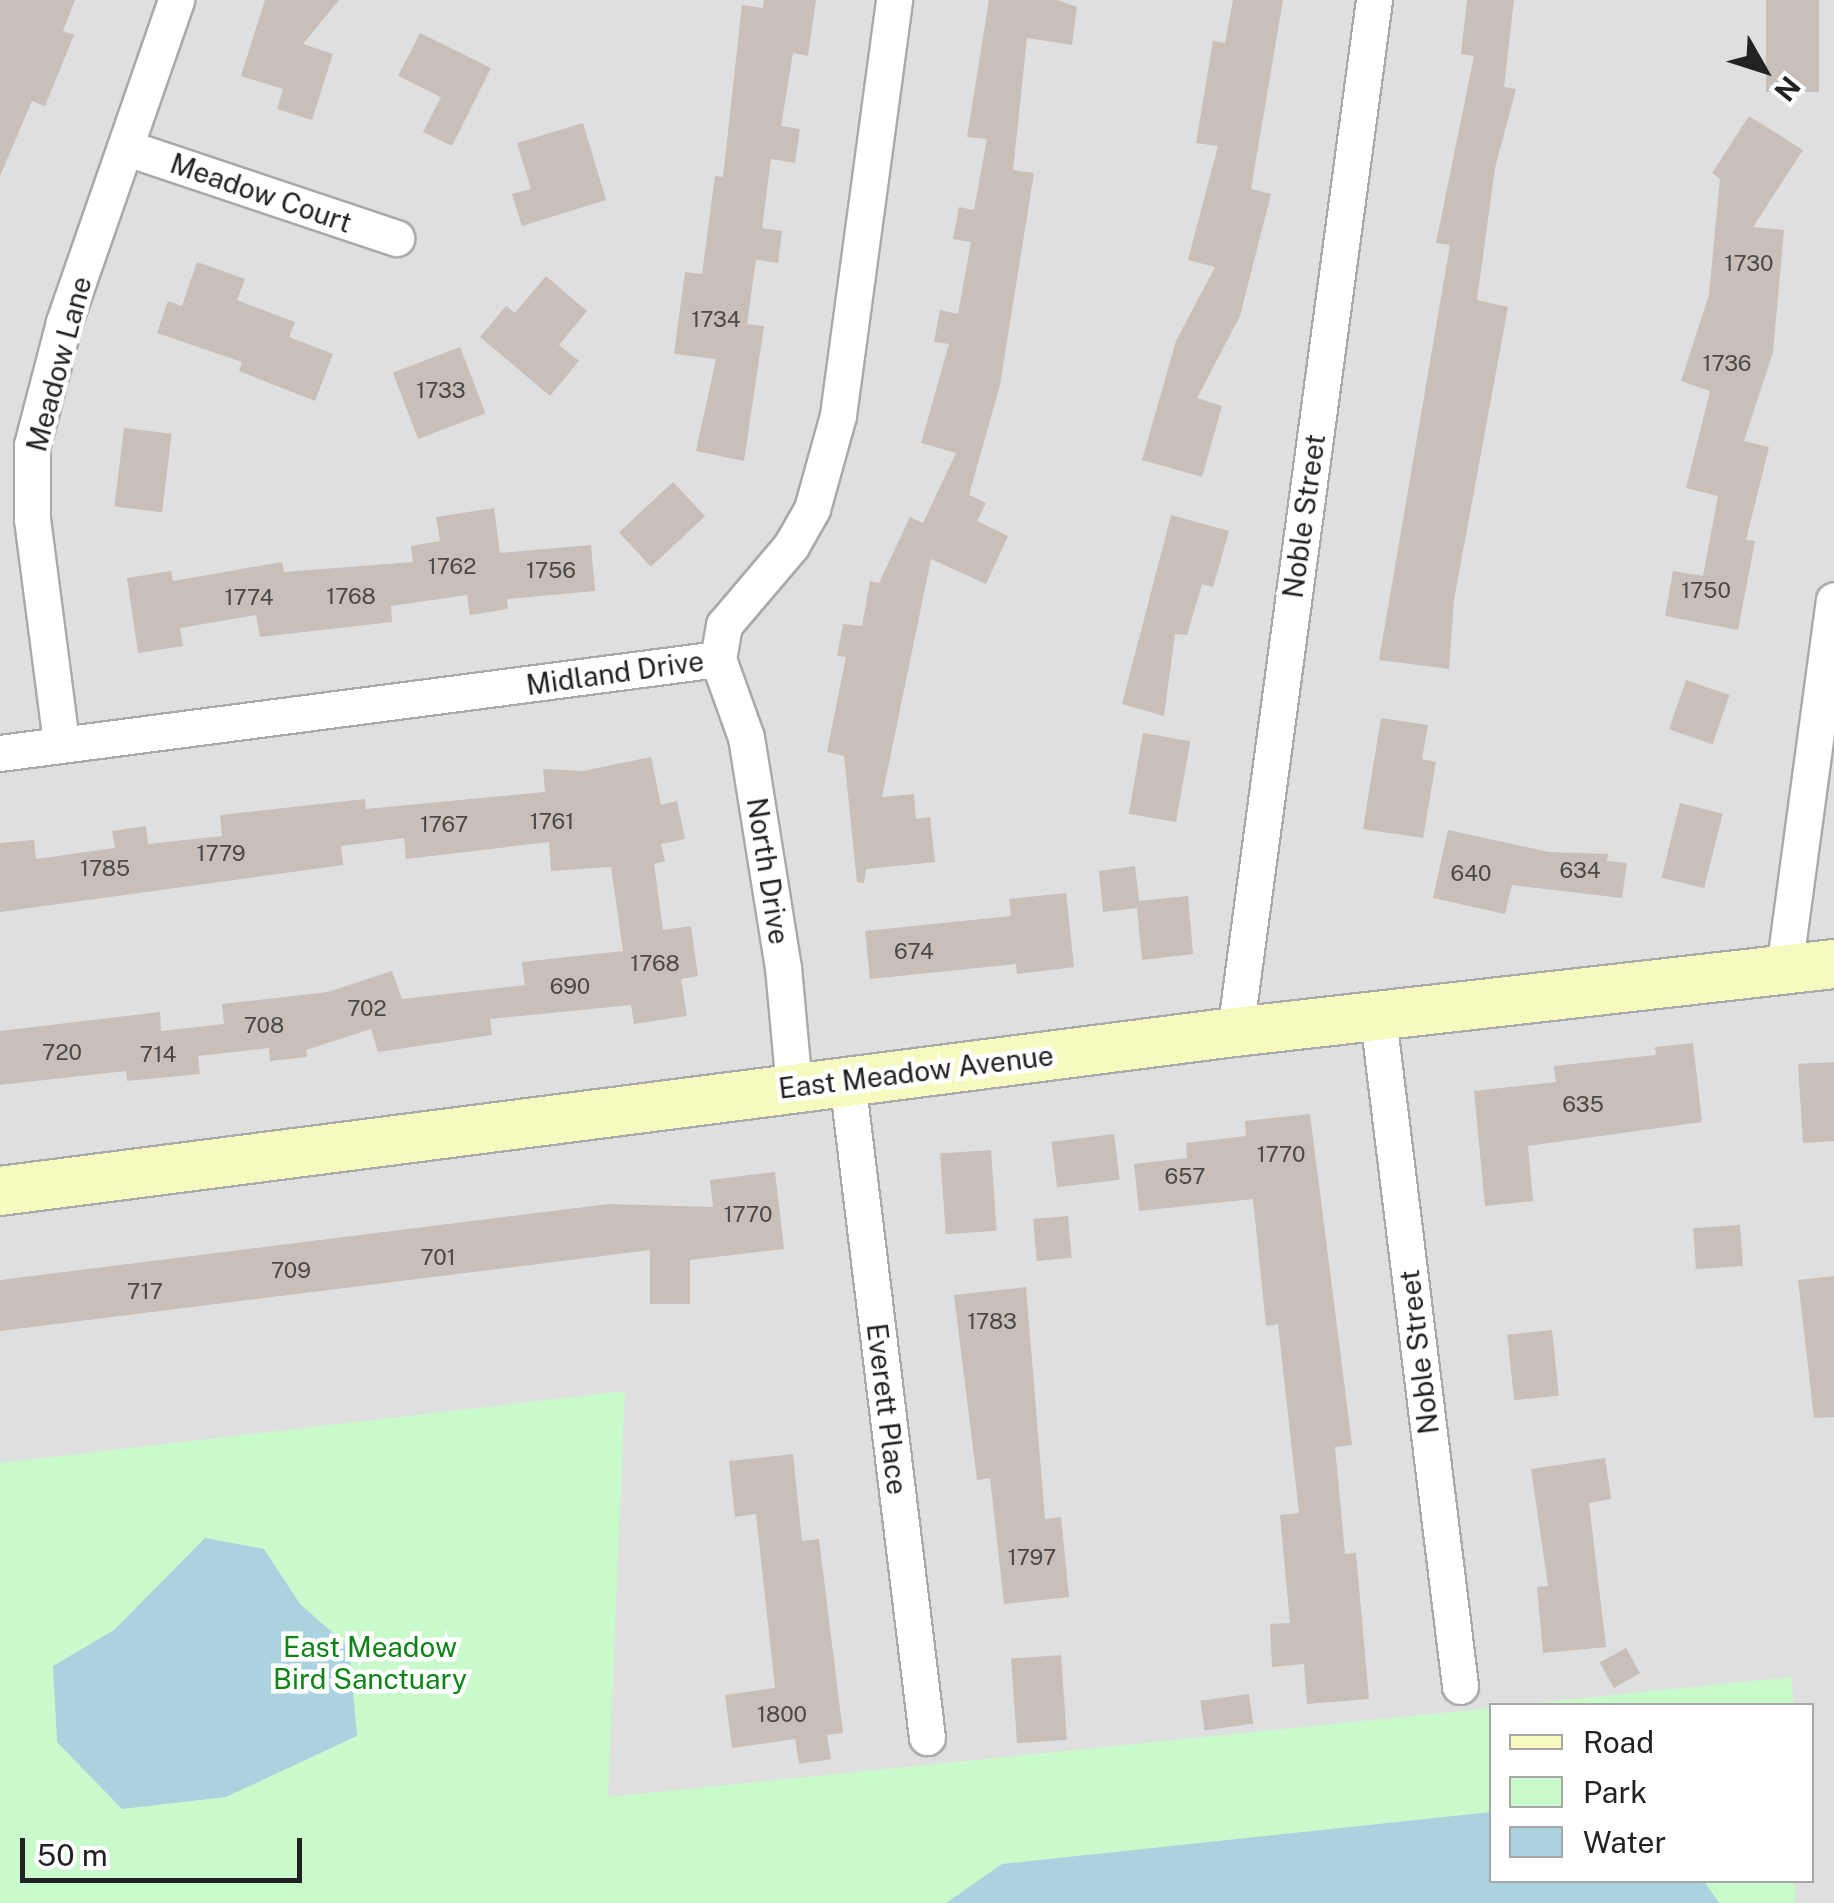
<!DOCTYPE html>
<html>
<head>
<meta charset="utf-8">
<style>
	body { margin:0 }
	#map { position:relative; width:1834px; height:1903px; overflow:hidden; background:#f2efe9; font-family:"Public Sans",sans-serif }
	div>[style] { position:absolute }
	[style*='--x'] { left:calc(var(--x)*1px); top:calc(var(--y)*1px); width:calc(var(--w)*1px); rotate:calc(var(--a)*1deg) }
	.residential>* { inset:0; background:#e0dfdf }
	.park>* { inset:0; background:#c8facc }
	.water>* { inset:0; background:#aad3df }
	.building>* { inset:0; background:#c7bfb8; transform-origin:0 0 }
	.roads { filter:drop-shadow(2px 0 #a9a9a9) drop-shadow(-2px 0 #a9a9a9) drop-shadow(0 2px #a9a9a9) drop-shadow(0 -2px #a9a9a9) }
	.street>* { height:35px; margin:-17.5px; padding:0 17.5px; transform-origin:17.5px; border-radius:17.5px; background:#fff }
	.secondary>* { height:48px; margin:-24px; padding:0 24px; transform-origin:24px; border-radius:24px; background:#f7fabf }
	span { translate:-50% -50%; white-space:nowrap; text-align:center; line-height:1.15; -webkit-text-stroke:9px #fff; paint-order:stroke }
	.number-label { font-size:22px; color:#4b4948 }
	.number-label span { -webkit-text-stroke-width:0 }
	.street-label { font-size:28px; color:#222 }
	.park-label { font-size:28px; color:#0c8416 }
	.legend { position:absolute; left:1489px; top:1703px; width:325px; height:180px; box-sizing:border-box; background:#fff; border:2px solid #a7a7a7; margin:0; padding:12px 18px; list-style:none; font-size:30px; color:#222 }
	.legend li { display:flex; align-items:center; gap:20px; height:50px }
	.legend b { width:50px; border:2px solid #a7a7a7 }
	.north { position:absolute; left:1714px; top:20px; width:100px; height:100px; -webkit-text-stroke:8px #fff; paint-order:stroke; rotate:129deg; font-size:28px; font-weight:700; line-height:40px; text-align:center; color:#222 }
	.north::after { content:''; display:block; margin:auto; width:35px; height:45px; background:#222; clip-path:polygon(50% 0,100% 100%,50% 72%,0 100%) }
	.scale { position:absolute; left:20px; top:1838px; width:282px; height:45px; box-sizing:border-box; border:5px solid #222; border-top:0; padding-left:12px; font-size:30px; line-height:35px; white-space:nowrap; color:#222; -webkit-text-stroke:8px #fff; paint-order:stroke }
</style>
</head>
<body>
<div id="map">
	<div class="residential">
		<div style="clip-path:polygon(evenodd,0 0,1834px 0,1834px 1903px,0 1903px,0 0,1492px 1706px,1812px 1706px,1812px 1880px,1492px 1880px,1492px 1706px)"></div>
	</div>
	<div class="park">
		<div style="clip-path:polygon(625px 1391px,608px 1797px,1491px 1708px,1492px 1880px,1795px 1881px,1795px 1903px,0 1903px,0 1463px)"></div>
		<div style="clip-path:polygon(1792px 1677px,1793px 1705px,1515px 1705px)"></div>
	</div>
	<div class="water">
		<div style="clip-path:polygon(205px 1538px,264px 1549px,300px 1604px,349px 1647px,357px 1736px,226px 1797px,122px 1809px,57px 1742px,53px 1666px,114px 1630px)"></div>
		<div style="clip-path:polygon(1491px 1812px,1492px 1880px,1704px 1881px,1719px 1903px,946px 1903px,1002px 1864px)"></div>
	</div>
	<div class="building">
		<div style="clip-path:polygon(0 0,75px 0,63px 31px,74px 35px,45px 106px,32px 101px,0 176px)"></div>
		<div style="clip-path:polygon(265px 0,339px 0,303px 44px,333px 54px,312px 120px,277px 109px,283px 89px,241px 76px)"></div>
		<div style="clip-path:polygon(764px 0,816px 0,808px 56px,793px 53px,781px 126px,800px 129px,795px 163px,771px 159px,762px 228px,782px 231px,778px 263px,756px 260px,747px 324px,764px 326px,744px 461px,696px 451px,716px 359px,674px 354px,685px 272px,702px 274px,715px 176px,723px 177px,742px 5px,763px 8px)"></div>
		<div style="clip-path:polygon(989px 0,1057px 0,1077px 7px,1072px 45px,1027px 38px,1013px 170px,1034px 173px,1000px 385px,969px 495px,986px 503px,977px 521px,1008px 536px,986px 584px,931px 559px,882px 797px,914px 794px,916px 819px,930px 817px,935px 862px,866px 869px,864px 883px,857px 882px,844px 756px,827px 752px,846px 657px,837px 656px,843px 624px,862px 626px,870px 581px,879px 583px,910px 517px,923px 523px,956px 453px,921px 443px,949px 344px,934px 342px,940px 310px,958px 314px,971px 242px,953px 239px,959px 207px,974px 210px,987px 139px,967px 137px)"></div>
		<div style="clip-path:polygon(1233px 0,1283px 0,1251px 189px,1271px 194px,1240px 316px,1197px 398px,1222px 406px,1202px 477px,1142px 460px,1176px 341px,1215px 267px,1188px 260px,1218px 146px,1196px 143px,1213px 41px,1225px 43px)"></div>
		<div style="clip-path:polygon(1467px 0,1514px 0,1504px 87px,1516px 89px,1495px 168px,1477px 300px,1508px 307px,1454px 600px,1449px 669px,1379px 660px,1450px 245px,1436px 243px,1474px 56px,1461px 54px)"></div>
		<div style="left:1766px;top:0;width:53px;height:92px"></div>
		<div style="clip-path:polygon(420px 33px,491px 68px,452px 146px,423px 132px,441px 97px,398px 76px)"></div>
		<div style="clip-path:polygon(1749px 116px,1803px 150px,1753px 227px,1784px 230px,1773px 352px,1744px 441px,1769px 447px,1746px 540px,1755px 541px,1738px 630px,1665px 616px,1673px 571px,1703px 576px,1718px 496px,1686px 488px,1710px 391px,1681px 381px,1709px 295px,1720px 179px,1712px 173px)"></div>
		<div style="clip-path:polygon(583px 123px,606px 200px,522px 226px,512px 194px,531px 189px,517px 143px)"></div>
		<div style="clip-path:polygon(197px 262px,245px 279px,237px 300px,295px 322px,289px 337px,333px 354px,315px 401px,239px 371px,242px 362px,157px 333px,168px 301px,182px 306px)"></div>
		<div style="clip-path:polygon(546px 276px,587px 311px,559px 345px,579px 361px,550px 396px,480px 337px,506px 306px,515px 313px)"></div>
		<div style="left:460px;top:347px;width:71px;height:72px;rotate:69deg"></div>
		<div style="left:124px;top:428px;width:48px;height:79px;rotate:7deg"></div>
		<div style="left:673px;top:482px;width:47px;height:74px;rotate:47deg"></div>
		<div style="clip-path:polygon(494px 508px,500px 553px,591px 545px,595px 591px,507px 599px,508px 609px,470px 615px,467px 595px,391px 606px,392px 622px,260px 637px,256px 615px,180px 628px,183px 646px,138px 653px,127px 578px,171px 571px,173px 581px,282px 562px,284px 572px,413px 562px,411px 546px,440px 541px,436px 517px)"></div>
		<div style="clip-path:polygon(1171px 515px,1229px 531px,1213px 587px,1202px 584px,1187px 635px,1175px 634px,1164px 716px,1122px 704px)"></div>
		<div style="left:1686px;top:680px;width:46px;height:52px;rotate:19deg"></div>
		<div style="clip-path:polygon(1381px 718px,1428px 725px,1422px 759px,1436px 762px,1423px 838px,1363px 829px)"></div>
		<div style="left:1143px;top:733px;width:48px;height:82px;rotate:10deg"></div>
		<div style="clip-path:polygon(651px 757px,661px 805px,677px 801px,685px 839px,661px 844px,665px 861px,654px 864px,663px 930px,691px 926px,698px 976px,681px 979px,687px 1016px,634px 1024px,631px 1005px,490px 1019px,492px 1035px,378px 1052px,371px 1029px,306px 1050px,307px 1057px,270px 1061px,269px 1048px,198px 1056px,200px 1074px,127px 1081px,126px 1071px,0 1085px,0 1031px,160px 1012px,161px 1031px,224px 1024px,222px 1004px,328px 992px,392px 971px,402px 999px,525px 985px,522px 962px,623px 951px,611px 867px,551px 871px,549px 842px,406px 859px,404px 838px,341px 846px,343px 865px,0 912px,0 843px,34px 840px,36px 859px,115px 848px,112px 831px,146px 826px,148px 844px,222px 836px,220px 815px,365px 799px,366px 809px,545px 792px,543px 769px,583px 771px)"></div>
		<div style="left:1680px;top:803px;width:44px;height:77px;rotate:14deg"></div>
		<div style="clip-path:polygon(1448px 830px,1549px 852px,1608px 854px,1607px 861px,1627px 863px,1622px 898px,1512px 885px,1505px 914px,1433px 898px)"></div>
		<div style="clip-path:polygon(1135px 866px,1139px 901px,1188px 896px,1193px 954px,1142px 960px,1137px 908px,1103px 912px,1099px 871px)"></div>
		<div style="clip-path:polygon(1066px 893px,1074px 967px,1017px 974px,1016px 964px,870px 979px,865px 931px,1011px 916px,1009px 899px)"></div>
		<div style="clip-path:polygon(1693px 1043px,1702px 1122px,1528px 1146px,1533px 1201px,1485px 1206px,1474px 1091px,1556px 1082px,1554px 1066px,1656px 1055px,1655px 1047px)"></div>
		<div style="clip-path:polygon(1834px 1062px,1834px 1141px,1803px 1143px,1798px 1064px)"></div>
		<div style="clip-path:polygon(1310px 1114px,1352px 1445px,1335px 1447px,1345px 1554px,1356px 1553px,1369px 1699px,1307px 1704px,1304px 1664px,1272px 1667px,1270px 1624px,1290px 1623px,1280px 1515px,1299px 1513px,1278px 1324px,1266px 1326px,1253px 1199px,1139px 1211px,1134px 1164px,1187px 1158px,1186px 1143px,1246px 1136px,1245px 1121px)"></div>
		<div style="left:1114px;top:1134px;width:46px;height:63px;rotate:83deg"></div>
		<div style="left:991px;top:1150px;width:81px;height:51px;rotate:86deg"></div>
		<div style="clip-path:polygon(775px 1172px,784px 1249px,690px 1260px,690px 1304px,650px 1304px,650px 1250px,0 1331px,0 1280px,609px 1204px,713px 1207px,710px 1180px)"></div>
		<div style="left:1068px;top:1216px;width:42px;height:35px;rotate:85deg"></div>
		<div style="left:1740px;top:1225px;width:41px;height:47px;rotate:86deg"></div>
		<div style="clip-path:polygon(1834px 1276px,1834px 1417px,1814px 1418px,1798px 1280px)"></div>
		<div style="clip-path:polygon(1026px 1287px,1045px 1519px,1061px 1517px,1069px 1597px,1004px 1604px,990px 1478px,977px 1480px,954px 1295px)"></div>
		<div style="left:1552px;top:1330px;width:66px;height:45px;rotate:84deg"></div>
		<div style="clip-path:polygon(793px 1454px,802px 1541px,819px 1539px,843px 1733px,827px 1735px,831px 1759px,799px 1764px,795px 1739px,732px 1748px,725px 1695px,775px 1688px,756px 1514px,735px 1517px,729px 1461px)"></div>
		<div style="clip-path:polygon(1605px 1458px,1611px 1499px,1589px 1503px,1606px 1647px,1543px 1653px,1537px 1587px,1548px 1586px,1531px 1469px)"></div>
		<div style="left:1626px;top:1648px;width:29px;height:30px;rotate:61deg"></div>
		<div style="left:1061px;top:1655px;width:85px;height:50px;rotate:86deg"></div>
		<div style="left:1249px;top:1694px;width:30px;height:49px;rotate:82deg"></div>
	</div>
	<div class="roads">
		<div class="street">
			<div style="--x:127;--y:148;--w:284;--a:18.5"></div>
			<div style="--x:718;--y:659;--w:83;--a:70.3"></div>
			<div style="--x:746;--y:737;--w:233;--a:80.9"></div>
			<div style="--x:783;--y:967;--w:121;--a:84.8"></div>
			<div style="--x:61;--y:742;--w:225;--a:-97.4"></div>
			<div style="--x:32;--y:519;--w:74;--a:-90"></div>
			<div style="--x:32;--y:445;--w:127;--a:-75.4"></div>
			<div style="--x:64;--y:322;--w:341;--a:-70.8"></div>
			<div style="--x:0;--y:753;--w:724;--a:-7.46"></div>
			<div style="--x:718;--y:659;--w:35;--a:-80"></div>
			<div style="--x:724;--y:625;--w:104;--a:-49.7"></div>
			<div style="--x:791;--y:546;--w:43;--a:-60.4"></div>
			<div style="--x:812;--y:509;--w:98;--a:-74.5"></div>
			<div style="--x:838;--y:415;--w:419;--a:-82.3"></div>
			<div style="--x:1784;--y:969;--w:372;--a:-82.3"></div>
			<div style="--x:1378;--y:1018;--w:673;--a:83"></div>
			<div style="--x:1235;--y:1032;--w:1041;--a:-82.33"></div>
			<div style="--x:847;--y:1080;--w:662;--a:83.06"></div>
		</div>
		<div class="secondary">
			<div style="--x:0;--y:1191;--w:1245;--a:-7.34"></div>
			<div style="--x:1235;--y:1032;--w:603;--a:-6.48"></div>
		</div>
	</div>
	<div class="number-label">
		<span style="left:1749px;top:264px">1730</span>
		<span style="left:716px;top:320px">1734</span>
		<span style="left:1727px;top:364px">1736</span>
		<span style="left:441px;top:391px">1733</span>
		<span style="left:452px;top:567px">1762</span>
		<span style="left:551px;top:571px">1756</span>
		<span style="left:1706px;top:591px">1750</span>
		<span style="left:351px;top:597px">1768</span>
		<span style="left:249px;top:598px">1774</span>
		<span style="left:552px;top:822px">1761</span>
		<span style="left:444px;top:825px">1767</span>
		<span style="left:221px;top:854px">1779</span>
		<span style="left:105px;top:869px">1785</span>
		<span style="left:1580px;top:871px">634</span>
		<span style="left:1471px;top:874px">640</span>
		<span style="left:914px;top:952px">674</span>
		<span style="left:655px;top:964px">1768</span>
		<span style="left:570px;top:987px">690</span>
		<span style="left:367px;top:1009px">702</span>
		<span style="left:264px;top:1026px">708</span>
		<span style="left:62px;top:1053px">720</span>
		<span style="left:158px;top:1055px">714</span>
		<span style="left:1583px;top:1105px">635</span>
		<span style="left:1281px;top:1155px">1770</span>
		<span style="left:1185px;top:1177px">657</span>
		<span style="left:748px;top:1215px">1770</span>
		<span style="left:438px;top:1258px">701</span>
		<span style="left:291px;top:1271px">709</span>
		<span style="left:145px;top:1292px">717</span>
		<span style="left:992px;top:1322px">1783</span>
		<span style="left:1032px;top:1558px">1797</span>
		<span style="left:782px;top:1715px">1800</span>
	</div>
	<div class="street-label">
		<span style="left:261px;top:193px;rotate:19deg">Meadow Court</span>
		<span style="left:59px;top:364px;rotate:-75deg">Meadow Lane</span>
		<span style="left:1304px;top:516px;rotate:-82deg">Noble Street</span>
		<span style="left:615px;top:673px;rotate:-8deg">Midland Drive</span>
		<span style="left:768px;top:871px;rotate:81deg">North Drive</span>
		<span style="left:916px;top:1072px;rotate:-7deg">East Meadow Avenue</span>
		<span style="left:1419px;top:1352px;rotate:-97deg">Noble Street</span>
		<span style="left:887px;top:1409px;rotate:83deg">Everett Place</span>
	</div>
	<div class="park-label">
		<span style="left:370px;top:1663px">East Meadow<br>Bird Sanctuary</span>
	</div>
	<ul class="legend">
	<li><b style="height:12px;background:#f7fabf"></b>Road</li>
	<li><b style="height:28px;background:#c8facc"></b>Park</li>
	<li><b style="height:28px;background:#aad3df"></b>Water</li>
	</ul>
	<div class="north">N</div>
	<div class="scale">50 m</div>
</div>
</body>
</html>
